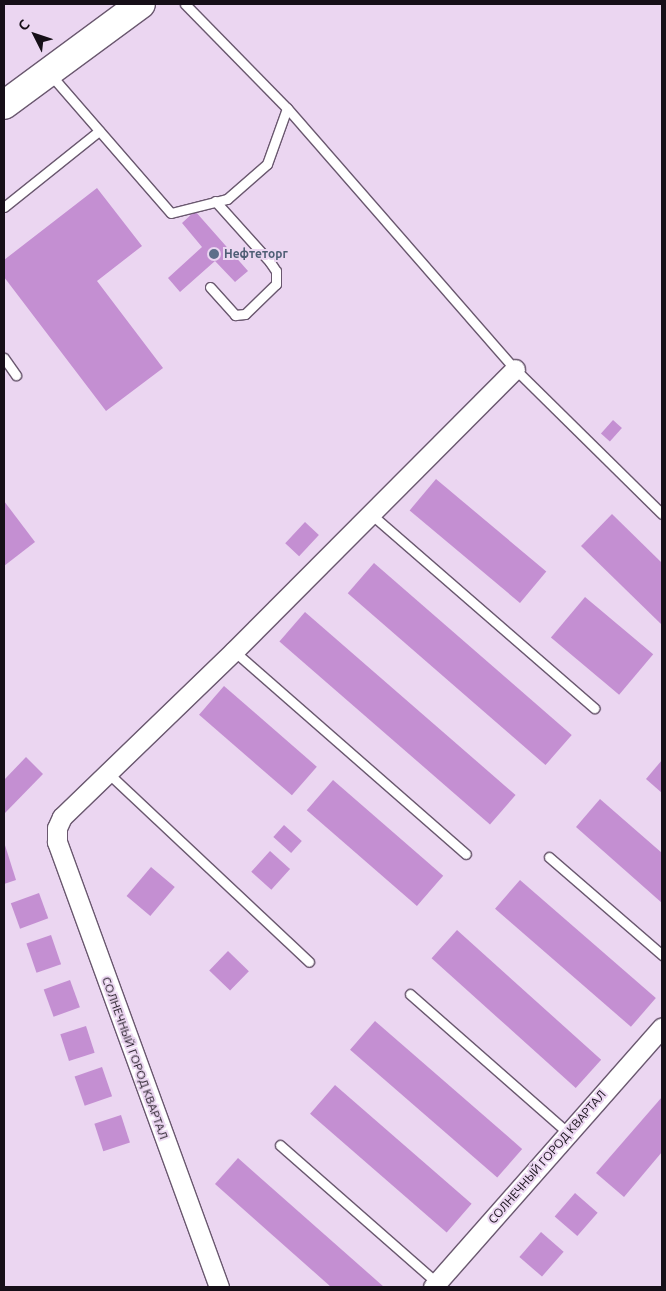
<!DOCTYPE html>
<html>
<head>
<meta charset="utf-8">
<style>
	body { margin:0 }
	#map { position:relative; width:666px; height:1291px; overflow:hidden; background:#ebd6f1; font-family:Ubuntu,sans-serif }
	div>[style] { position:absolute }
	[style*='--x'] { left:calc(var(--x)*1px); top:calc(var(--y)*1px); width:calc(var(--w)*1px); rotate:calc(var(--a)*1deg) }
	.building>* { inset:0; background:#c48fd2; transform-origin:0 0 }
	.roads { filter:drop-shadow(1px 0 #6a586f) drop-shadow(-1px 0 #6a586f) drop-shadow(0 1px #6a586f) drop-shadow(0 -1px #6a586f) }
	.service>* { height:9px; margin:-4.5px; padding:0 4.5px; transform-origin:4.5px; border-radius:4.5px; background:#fff }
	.minor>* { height:19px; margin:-9.5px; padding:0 9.5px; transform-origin:9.5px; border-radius:9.5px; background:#fff }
	.trunk>* { height:28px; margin:-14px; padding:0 14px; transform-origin:14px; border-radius:14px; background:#fff }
	.dots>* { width:14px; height:14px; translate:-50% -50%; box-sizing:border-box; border:2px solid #ebd6f1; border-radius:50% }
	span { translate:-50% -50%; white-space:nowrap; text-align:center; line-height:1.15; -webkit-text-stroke:4px #ebd6f1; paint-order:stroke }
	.service-label { font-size:12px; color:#4e5e75; font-weight:700 }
	.left { translate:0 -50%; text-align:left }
	.street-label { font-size:12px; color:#160f18 }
	.frame { position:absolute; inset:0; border:5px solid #160f18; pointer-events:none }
	.north { position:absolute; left:10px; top:10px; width:50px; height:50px; -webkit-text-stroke:4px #ebd6f1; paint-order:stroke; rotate:311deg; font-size:14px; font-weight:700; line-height:20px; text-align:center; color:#160f18 }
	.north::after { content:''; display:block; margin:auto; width:18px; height:22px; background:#160f18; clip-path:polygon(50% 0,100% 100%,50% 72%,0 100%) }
</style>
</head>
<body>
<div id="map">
	<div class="building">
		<div style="clip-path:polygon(97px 188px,142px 246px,97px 281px,163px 368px,106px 411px,4px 277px,4px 260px)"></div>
		<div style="clip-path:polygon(195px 211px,248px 271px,235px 282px,215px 261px,180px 292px,168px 278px,202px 247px,182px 223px)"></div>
		<div style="left:613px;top:420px;width:12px;height:18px;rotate:42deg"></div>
		<div style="left:436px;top:479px;width:144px;height:41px;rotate:40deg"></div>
		<div style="clip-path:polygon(4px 501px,35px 542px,4px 566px)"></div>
		<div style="clip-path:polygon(612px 514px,662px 563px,662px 625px,581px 546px)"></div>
		<div style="left:305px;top:522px;width:19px;height:29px;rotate:43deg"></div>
		<div style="left:374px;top:563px;width:262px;height:40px;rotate:41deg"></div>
		<div style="left:585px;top:597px;width:89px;height:53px;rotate:40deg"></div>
		<div style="left:305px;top:612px;width:279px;height:39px;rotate:41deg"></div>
		<div style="left:224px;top:686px;width:123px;height:38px;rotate:41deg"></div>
		<div style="clip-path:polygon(26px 757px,43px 774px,4px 814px,4px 780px)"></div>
		<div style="clip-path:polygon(662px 760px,662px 793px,646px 779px)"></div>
		<div style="left:333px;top:780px;width:146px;height:40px;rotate:41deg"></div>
		<div style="clip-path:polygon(600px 799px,662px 853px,662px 903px,576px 827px)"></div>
		<div style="left:284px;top:825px;width:24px;height:16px;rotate:42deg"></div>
		<div style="clip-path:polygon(4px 842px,16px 880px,4px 884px)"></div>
		<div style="left:270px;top:851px;width:27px;height:28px;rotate:42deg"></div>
		<div style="left:151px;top:867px;width:31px;height:38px;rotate:40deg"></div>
		<div style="left:520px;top:880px;width:180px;height:38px;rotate:41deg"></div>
		<div style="left:39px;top:893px;width:27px;height:30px;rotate:70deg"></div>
		<div style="left:457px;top:930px;width:194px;height:38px;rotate:42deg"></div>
		<div style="left:51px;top:935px;width:31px;height:26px;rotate:71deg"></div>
		<div style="left:228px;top:951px;width:29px;height:27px;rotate:44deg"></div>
		<div style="left:70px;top:980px;width:29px;height:28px;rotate:70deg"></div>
		<div style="left:375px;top:1021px;width:195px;height:38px;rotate:41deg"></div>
		<div style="left:86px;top:1026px;width:28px;height:27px;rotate:72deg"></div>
		<div style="left:102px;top:1067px;width:31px;height:29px;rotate:71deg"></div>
		<div style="left:335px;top:1085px;width:181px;height:38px;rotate:41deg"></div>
		<div style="clip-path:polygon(662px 1097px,662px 1152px,624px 1197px,596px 1173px)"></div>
		<div style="left:121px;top:1115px;width:29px;height:28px;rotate:72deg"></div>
		<div style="clip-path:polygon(238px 1158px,384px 1287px,331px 1287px,215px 1184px)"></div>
		<div style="left:575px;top:1193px;width:30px;height:31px;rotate:41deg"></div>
		<div style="left:541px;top:1232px;width:30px;height:33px;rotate:41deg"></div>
	</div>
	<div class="roads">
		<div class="service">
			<div style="--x:185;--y:4;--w:146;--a:45.6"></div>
			<div style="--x:287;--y:108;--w:347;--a:48.9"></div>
			<div style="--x:515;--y:369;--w:206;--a:44.6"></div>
			<div style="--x:50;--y:74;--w:184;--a:49"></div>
			<div style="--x:171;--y:213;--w:58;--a:-14"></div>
			<div style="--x:227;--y:199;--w:53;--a:-41.2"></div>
			<div style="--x:267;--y:164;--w:59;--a:-70.3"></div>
			<div style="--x:4;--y:207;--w:122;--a:-38.7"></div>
			<div style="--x:210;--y:287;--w:38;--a:48"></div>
			<div style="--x:235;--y:315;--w:10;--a:-6"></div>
			<div style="--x:245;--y:314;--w:43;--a:-44.1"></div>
			<div style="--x:276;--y:284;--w:13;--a:-90"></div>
			<div style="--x:276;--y:271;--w:11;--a:-124"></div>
			<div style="--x:270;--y:262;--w:82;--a:-132"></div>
			<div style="--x:4;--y:358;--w:21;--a:55"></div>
			<div style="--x:371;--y:514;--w:296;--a:41"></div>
			<div style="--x:234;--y:651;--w:308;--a:41.2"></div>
			<div style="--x:107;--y:772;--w:277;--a:43.2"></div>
			<div style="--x:549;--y:857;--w:150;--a:40.9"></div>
			<div style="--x:410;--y:994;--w:210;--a:41.3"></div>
			<div style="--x:280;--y:1145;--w:209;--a:41.3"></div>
		</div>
		<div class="minor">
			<div style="--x:219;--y:1287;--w:474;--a:-110"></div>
			<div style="--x:57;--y:842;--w:14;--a:-90"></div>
			<div style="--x:57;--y:828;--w:12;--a:-66"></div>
			<div style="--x:62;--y:817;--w:239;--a:-44"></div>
			<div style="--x:234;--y:651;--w:398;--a:-45.1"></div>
			<div style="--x:433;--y:1287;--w:346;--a:-48.6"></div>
		</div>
		<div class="trunk">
			<div style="--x:4;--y:105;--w:170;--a:-36.4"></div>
		</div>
	</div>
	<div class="dots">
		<div style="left:214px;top:254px;background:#5c6f8a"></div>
	</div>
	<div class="service-label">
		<span class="left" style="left:224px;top:254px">Нефтеторг</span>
	</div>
	<div class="street-label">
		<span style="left:135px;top:1058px;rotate:70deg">СОЛНЕЧНЫЙ ГОРОД КВАРТАЛ</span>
		<span style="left:547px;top:1157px;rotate:-49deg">СОЛНЕЧНЫЙ ГОРОД КВАРТАЛ</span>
	</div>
	<div class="frame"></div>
	<div class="north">С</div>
</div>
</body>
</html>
